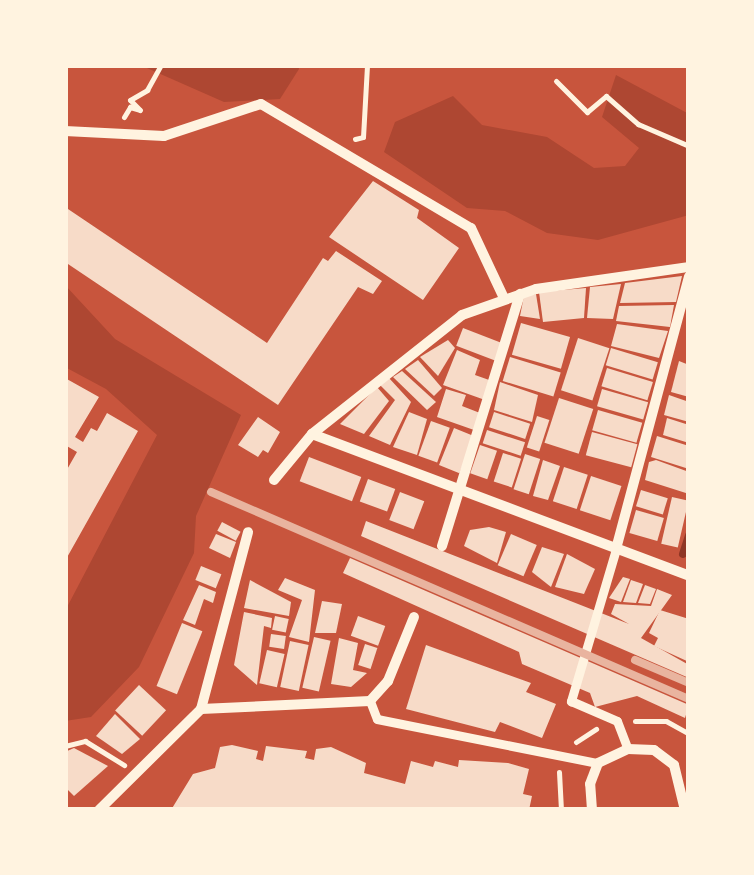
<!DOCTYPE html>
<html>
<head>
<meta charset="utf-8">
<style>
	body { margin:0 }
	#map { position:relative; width:754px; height:875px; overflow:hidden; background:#c8553d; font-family:"Noto Sans",sans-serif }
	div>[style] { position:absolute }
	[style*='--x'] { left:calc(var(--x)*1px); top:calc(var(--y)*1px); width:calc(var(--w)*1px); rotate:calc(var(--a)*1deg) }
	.green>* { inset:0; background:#ae4732 }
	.stream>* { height:8px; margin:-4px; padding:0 4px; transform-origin:4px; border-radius:4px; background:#8f3625 }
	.building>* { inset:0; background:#f7dbc8; transform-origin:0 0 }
	.path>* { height:5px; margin:-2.5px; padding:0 2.5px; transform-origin:2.5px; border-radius:2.5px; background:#fff3e0 }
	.pedestrian>* { height:9px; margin:-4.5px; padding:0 4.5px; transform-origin:4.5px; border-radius:4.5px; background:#fff3e0 }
	.minor>* { height:10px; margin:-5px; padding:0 5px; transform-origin:5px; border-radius:5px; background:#fff3e0 }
	.rail>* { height:8px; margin:-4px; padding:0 4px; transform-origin:4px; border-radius:4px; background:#e9b49f }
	span { translate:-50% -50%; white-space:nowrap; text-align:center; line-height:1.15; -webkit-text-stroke:10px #fff3e0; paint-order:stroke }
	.frame { position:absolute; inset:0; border:68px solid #fff3e0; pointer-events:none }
</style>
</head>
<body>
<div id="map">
	<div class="green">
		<div style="clip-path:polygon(140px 65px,298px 65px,299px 69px,280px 99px,224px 102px)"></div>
		<div style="clip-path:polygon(616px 75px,689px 114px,689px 215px,598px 240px,547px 233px,505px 211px,467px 208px,384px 152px,395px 122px,453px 96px,482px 125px,547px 137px,594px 168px,625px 166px,639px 148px,602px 117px)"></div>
		<div style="clip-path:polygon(65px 285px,115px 339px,241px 415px,196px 516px,194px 553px,139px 667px,91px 717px,65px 721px,65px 611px,157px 435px,106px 389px,65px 367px)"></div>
	</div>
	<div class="stream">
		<div style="--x:683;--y:554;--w:20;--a:-72"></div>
	</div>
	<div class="building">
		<div style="clip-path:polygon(373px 181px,419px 210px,417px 218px,459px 248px,423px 300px,329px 237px)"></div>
		<div style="clip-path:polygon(65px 207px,267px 343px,323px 258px,328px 261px,336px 251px,382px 281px,373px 294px,358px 287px,278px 405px,65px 262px)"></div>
		<div style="clip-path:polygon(682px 276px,676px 302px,620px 303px,625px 283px)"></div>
		<div style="clip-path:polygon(621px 284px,613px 319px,587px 318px,590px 287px)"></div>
		<div style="clip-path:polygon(586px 288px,584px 318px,543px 322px,539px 292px)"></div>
		<div style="clip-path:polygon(536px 294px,540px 319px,520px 316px,524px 296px)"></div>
		<div style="clip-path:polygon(674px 305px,670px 327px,616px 321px,619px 306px)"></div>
		<div style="left:521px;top:323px;width:51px;height:33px;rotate:16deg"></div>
		<div style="clip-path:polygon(617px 324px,668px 331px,659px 358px,611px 346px)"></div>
		<div style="left:463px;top:328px;width:45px;height:19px;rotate:21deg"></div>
		<div style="left:578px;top:338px;width:33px;height:55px;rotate:18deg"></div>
		<div style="clip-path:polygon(448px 340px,455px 348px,438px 376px,420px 357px)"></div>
		<div style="left:611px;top:348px;width:49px;height:18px;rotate:17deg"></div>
		<div style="clip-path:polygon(457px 350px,480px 360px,475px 375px,492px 381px,485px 400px,443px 385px)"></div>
		<div style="left:510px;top:357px;width:53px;height:25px;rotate:17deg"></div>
		<div style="clip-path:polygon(418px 360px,442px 388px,434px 396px,405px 369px)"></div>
		<div style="clip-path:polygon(679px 361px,689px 365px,689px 397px,671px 392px)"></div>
		<div style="left:607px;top:368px;width:48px;height:19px;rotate:17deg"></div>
		<div style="clip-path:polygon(402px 371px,436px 402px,427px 410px,393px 377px)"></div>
		<div style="clip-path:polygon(65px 378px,99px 397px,75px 437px,83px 442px,91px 428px,97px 431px,107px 413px,138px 431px,65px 561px,65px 473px,77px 452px,65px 445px)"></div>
		<div style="clip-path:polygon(389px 378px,411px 402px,390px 445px,369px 436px,395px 400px,380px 385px)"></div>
		<div style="clip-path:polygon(500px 382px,538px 395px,532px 422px,494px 410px)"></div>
		<div style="clip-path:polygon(377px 387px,389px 401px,364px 434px,340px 424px)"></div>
		<div style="clip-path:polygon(446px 389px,466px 395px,462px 406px,480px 413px,474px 430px,437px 417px)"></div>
		<div style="left:602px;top:389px;width:48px;height:18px;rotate:16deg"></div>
		<div style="clip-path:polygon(669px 395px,689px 402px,689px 422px,664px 415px)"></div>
		<div style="left:559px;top:398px;width:36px;height:47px;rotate:18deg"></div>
		<div style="left:598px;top:410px;width:46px;height:21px;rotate:16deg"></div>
		<div style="clip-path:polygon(409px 412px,427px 419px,417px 455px,393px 447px)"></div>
		<div style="left:494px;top:412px;width:38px;height:16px;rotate:18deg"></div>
		<div style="left:537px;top:416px;width:13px;height:33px;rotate:18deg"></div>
		<div style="clip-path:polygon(258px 417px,280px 432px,268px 453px,263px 450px,258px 457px,238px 445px)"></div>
		<div style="clip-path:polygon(667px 418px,689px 425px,689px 443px,663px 435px)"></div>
		<div style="left:431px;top:421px;width:20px;height:37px;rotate:20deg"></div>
		<div style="left:454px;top:428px;width:22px;height:40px;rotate:22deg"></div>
		<div style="left:487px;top:430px;width:40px;height:14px;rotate:18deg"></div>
		<div style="left:592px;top:432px;width:47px;height:24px;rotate:15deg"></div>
		<div style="clip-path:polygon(657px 436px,689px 446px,689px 469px,651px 457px)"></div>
		<div style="left:480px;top:445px;width:18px;height:30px;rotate:19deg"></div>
		<div style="left:503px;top:453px;width:19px;height:30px;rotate:18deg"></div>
		<div style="left:525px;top:454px;width:16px;height:37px;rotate:18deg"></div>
		<div style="left:309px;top:457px;width:56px;height:26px;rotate:21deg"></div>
		<div style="clip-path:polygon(543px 460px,560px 466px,548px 500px,533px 496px)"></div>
		<div style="clip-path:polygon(656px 460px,689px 472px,689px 494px,645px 480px,649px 462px)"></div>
		<div style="left:564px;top:467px;width:25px;height:36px;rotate:18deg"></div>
		<div style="left:591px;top:476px;width:32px;height:36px;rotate:18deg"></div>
		<div style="left:368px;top:479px;width:29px;height:24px;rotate:20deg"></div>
		<div style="left:641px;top:490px;width:28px;height:17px;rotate:17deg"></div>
		<div style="left:400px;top:492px;width:26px;height:30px;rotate:21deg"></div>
		<div style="left:672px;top:497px;width:17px;height:48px;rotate:13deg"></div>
		<div style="left:636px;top:510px;width:29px;height:24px;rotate:16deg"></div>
		<div style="clip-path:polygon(366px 521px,629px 624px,611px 614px,615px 604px,651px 606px,657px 589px,672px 595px,641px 638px,689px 665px,689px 678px,361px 536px)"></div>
		<div style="left:222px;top:522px;width:21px;height:10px;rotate:28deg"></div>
		<div style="clip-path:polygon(489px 527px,506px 532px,497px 563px,464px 546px,470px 530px)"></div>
		<div style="clip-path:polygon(216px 534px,236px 542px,230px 558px,209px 548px)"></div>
		<div style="left:511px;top:534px;width:28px;height:34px;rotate:23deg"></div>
		<div style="clip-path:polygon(542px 547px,564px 554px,551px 587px,532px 572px)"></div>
		<div style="clip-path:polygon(567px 554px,595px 569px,584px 594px,555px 587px)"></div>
		<div style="clip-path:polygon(350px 558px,689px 705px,685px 718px,637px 696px,595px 707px,590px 693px,522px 664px,519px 652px,343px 573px)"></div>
		<div style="left:201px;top:566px;width:22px;height:15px;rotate:22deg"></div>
		<div style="clip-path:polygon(623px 577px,630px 579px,621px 602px,609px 598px)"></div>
		<div style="clip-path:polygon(285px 578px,315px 590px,309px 642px,289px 637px,302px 600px,278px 590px)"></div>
		<div style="clip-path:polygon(250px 580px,291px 602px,289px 616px,244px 608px)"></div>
		<div style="clip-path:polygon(631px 580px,643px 584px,636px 603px,623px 602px)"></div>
		<div style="clip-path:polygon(199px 585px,216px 592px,213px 603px,204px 599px,195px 625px,183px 620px)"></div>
		<div style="clip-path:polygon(645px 585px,656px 589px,650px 604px,638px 603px)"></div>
		<div style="clip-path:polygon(322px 601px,342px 604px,336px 633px,315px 633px)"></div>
		<div style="clip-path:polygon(660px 610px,689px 619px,689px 662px,654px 646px,658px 638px,649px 633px)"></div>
		<div style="clip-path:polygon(244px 612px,272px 618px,271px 628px,264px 626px,257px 685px,234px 665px)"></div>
		<div style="left:275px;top:616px;width:14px;height:14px;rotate:12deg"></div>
		<div style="left:358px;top:616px;width:29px;height:21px;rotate:20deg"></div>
		<div style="left:182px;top:623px;width:22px;height:68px;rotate:22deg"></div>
		<div style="left:271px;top:634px;width:15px;height:13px;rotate:8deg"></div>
		<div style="left:314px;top:637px;width:17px;height:52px;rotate:13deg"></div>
		<div style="clip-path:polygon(339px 638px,358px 643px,353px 670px,367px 673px,351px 687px,331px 684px)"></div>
		<div style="left:290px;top:641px;width:19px;height:47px;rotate:12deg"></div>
		<div style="left:365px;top:644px;width:13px;height:22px;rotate:18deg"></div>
		<div style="clip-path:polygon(426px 645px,531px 683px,526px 692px,556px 704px,542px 738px,500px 722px,495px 732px,406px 709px)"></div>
		<div style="left:267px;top:650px;width:18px;height:34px;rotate:13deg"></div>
		<div style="left:139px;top:685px;width:37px;height:35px;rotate:43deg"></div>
		<div style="clip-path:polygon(115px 714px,140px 739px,122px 754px,96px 736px)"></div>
		<div style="clip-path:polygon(232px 745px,258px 751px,256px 759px,263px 761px,266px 746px,307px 751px,305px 758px,314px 760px,316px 749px,331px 747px,366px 763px,364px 773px,405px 784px,411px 761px,433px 767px,435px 761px,458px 767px,459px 760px,508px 763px,529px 769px,523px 794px,532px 796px,529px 810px,171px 810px,193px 774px,215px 768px,220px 747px)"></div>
		<div style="clip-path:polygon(74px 748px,108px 766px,74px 796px,65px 787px,65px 752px)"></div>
	</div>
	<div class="path">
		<div style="--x:556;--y:81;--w:44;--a:45"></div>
		<div style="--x:587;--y:112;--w:25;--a:-40"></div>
		<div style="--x:606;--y:96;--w:43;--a:41.2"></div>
		<div style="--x:638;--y:124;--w:56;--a:23.3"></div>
		<div style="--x:124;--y:117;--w:12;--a:-59"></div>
		<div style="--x:130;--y:107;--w:10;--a:17"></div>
		<div style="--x:140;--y:110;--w:14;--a:-135"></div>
		<div style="--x:130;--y:100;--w:20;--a:-30"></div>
		<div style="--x:147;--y:90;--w:29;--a:-61"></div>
		<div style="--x:355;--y:139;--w:8;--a:-14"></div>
		<div style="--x:363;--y:137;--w:72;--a:-86.8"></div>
		<div style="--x:635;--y:721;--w:31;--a:0"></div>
		<div style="--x:666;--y:721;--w:26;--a:29"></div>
		<div style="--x:576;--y:742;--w:24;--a:-33"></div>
		<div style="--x:65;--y:746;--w:21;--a:-14"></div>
		<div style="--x:85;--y:741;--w:46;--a:31.6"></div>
		<div style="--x:559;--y:772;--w:38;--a:87"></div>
	</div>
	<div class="pedestrian">
		<div style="--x:616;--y:549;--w:159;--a:106.5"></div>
		<div style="--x:571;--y:701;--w:50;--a:23.5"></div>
		<div style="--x:617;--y:721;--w:30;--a:69"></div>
		<div style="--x:370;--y:701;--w:19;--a:69"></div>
		<div style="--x:377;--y:719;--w:225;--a:11.3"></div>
	</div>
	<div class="minor">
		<div style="--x:65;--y:131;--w:99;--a:2.9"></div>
		<div style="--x:164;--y:136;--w:102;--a:-18.3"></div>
		<div style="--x:261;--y:104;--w:244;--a:30.6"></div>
		<div style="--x:471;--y:228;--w:75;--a:64.8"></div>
		<div style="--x:312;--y:434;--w:403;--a:20.6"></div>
		<div style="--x:274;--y:480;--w:60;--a:-50.4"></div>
		<div style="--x:312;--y:434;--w:191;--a:-38.4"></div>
		<div style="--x:462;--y:315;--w:78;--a:-19.4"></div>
		<div style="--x:536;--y:289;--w:155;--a:-8.2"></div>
		<div style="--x:442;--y:546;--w:264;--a:-72.8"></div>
		<div style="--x:616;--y:549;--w:282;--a:-75"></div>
		<div style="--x:201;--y:709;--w:183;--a:-75.1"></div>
		<div style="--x:99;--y:810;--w:144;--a:-44.7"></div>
		<div style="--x:201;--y:709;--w:169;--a:-2.7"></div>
		<div style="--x:370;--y:701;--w:27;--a:-48"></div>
		<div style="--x:388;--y:681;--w:69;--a:-67.9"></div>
		<div style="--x:592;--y:810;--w:26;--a:-94"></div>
		<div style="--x:590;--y:784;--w:22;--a:-69"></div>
		<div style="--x:598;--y:763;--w:33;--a:-25"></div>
		<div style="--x:628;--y:749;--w:26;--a:2"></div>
		<div style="--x:654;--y:750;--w:25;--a:37"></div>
		<div style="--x:674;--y:765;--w:46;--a:76.3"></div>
	</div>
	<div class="rail">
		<div style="--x:211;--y:492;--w:521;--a:23.42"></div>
		<div style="--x:635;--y:660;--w:59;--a:23.1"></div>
	</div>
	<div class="frame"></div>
</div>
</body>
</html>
